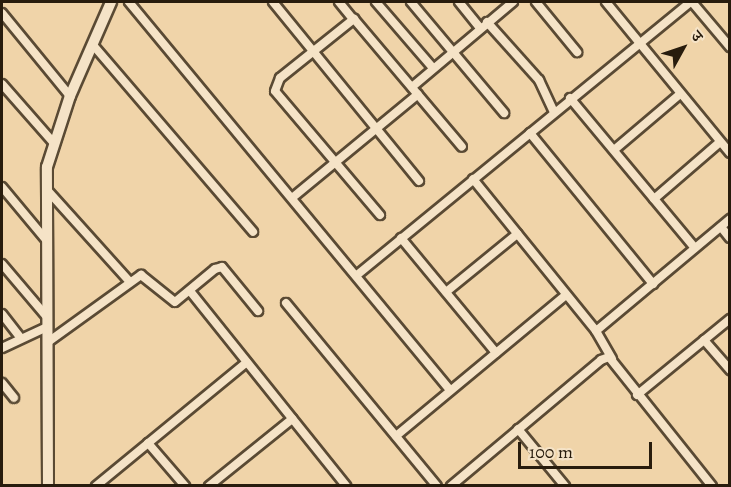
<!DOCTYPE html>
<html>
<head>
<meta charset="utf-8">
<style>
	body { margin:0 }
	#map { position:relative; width:731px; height:487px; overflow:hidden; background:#f0d4a9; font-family:Alegreya,"Noto Serif Devanagari",serif }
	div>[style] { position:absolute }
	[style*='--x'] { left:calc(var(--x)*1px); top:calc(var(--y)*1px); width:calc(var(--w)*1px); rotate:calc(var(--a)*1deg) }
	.roads { filter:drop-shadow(2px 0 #5a4a34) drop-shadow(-2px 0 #5a4a34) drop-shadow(0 2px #5a4a34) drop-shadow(0 -2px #5a4a34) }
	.street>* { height:8px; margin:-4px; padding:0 4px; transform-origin:4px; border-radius:4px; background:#f5e3c7 }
	.secondary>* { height:10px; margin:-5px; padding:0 5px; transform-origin:5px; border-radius:5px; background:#f5e3c7 }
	span { translate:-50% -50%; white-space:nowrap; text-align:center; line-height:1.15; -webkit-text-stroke:5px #f5e3c7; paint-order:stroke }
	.frame { position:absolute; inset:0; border:3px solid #281c0d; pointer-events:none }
	.north { position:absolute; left:653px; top:18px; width:60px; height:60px; -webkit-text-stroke:4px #f5e3c7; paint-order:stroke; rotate:50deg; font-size:16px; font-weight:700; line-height:24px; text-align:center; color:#281c0d }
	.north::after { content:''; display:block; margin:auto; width:21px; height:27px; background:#281c0d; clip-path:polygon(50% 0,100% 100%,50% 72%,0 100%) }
	.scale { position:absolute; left:518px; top:442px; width:134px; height:27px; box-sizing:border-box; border:3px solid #281c0d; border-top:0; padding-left:8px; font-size:18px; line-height:21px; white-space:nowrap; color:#281c0d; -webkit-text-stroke:4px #f5e3c7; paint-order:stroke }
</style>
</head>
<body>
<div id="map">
	<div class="roads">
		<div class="street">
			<div style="--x:129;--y:2;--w:504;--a:50.4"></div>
			<div style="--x:273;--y:2;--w:231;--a:50.8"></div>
			<div style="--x:339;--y:2;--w:22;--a:51"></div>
			<div style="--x:376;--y:2;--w:87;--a:49.2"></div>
			<div style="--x:411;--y:2;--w:145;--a:50"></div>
			<div style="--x:459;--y:2;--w:32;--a:51"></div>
			<div style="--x:536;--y:2;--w:65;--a:50.6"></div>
			<div style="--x:606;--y:2;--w:195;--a:50.6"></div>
			<div style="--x:692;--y:2;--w:59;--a:49.8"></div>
			<div style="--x:2;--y:13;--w:107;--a:50.7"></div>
			<div style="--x:487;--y:22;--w:78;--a:48.1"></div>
			<div style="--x:539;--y:80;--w:35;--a:65"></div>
			<div style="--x:93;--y:45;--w:246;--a:49.4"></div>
			<div style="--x:2;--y:84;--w:77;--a:48.7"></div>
			<div style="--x:412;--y:87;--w:132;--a:-40.1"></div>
			<div style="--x:570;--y:98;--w:195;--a:50.2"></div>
			<div style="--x:530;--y:133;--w:195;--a:50.8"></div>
			<div style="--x:614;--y:150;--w:87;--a:-40.3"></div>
			<div style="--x:473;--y:179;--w:196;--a:51"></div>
			<div style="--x:596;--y:331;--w:32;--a:60"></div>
			<div style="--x:2;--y:187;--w:70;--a:50.2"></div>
			<div style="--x:48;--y:191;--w:121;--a:48"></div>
			<div style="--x:292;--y:198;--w:163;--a:-39.5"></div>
			<div style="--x:654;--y:199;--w:87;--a:-40.8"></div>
			<div style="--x:380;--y:215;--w:162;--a:-130.3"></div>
			<div style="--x:275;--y:91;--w:14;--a:-69"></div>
			<div style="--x:280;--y:78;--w:95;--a:-38.6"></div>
			<div style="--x:354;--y:19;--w:167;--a:49.8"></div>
			<div style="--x:721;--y:227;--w:14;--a:51"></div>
			<div style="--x:401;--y:238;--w:149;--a:50.4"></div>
			<div style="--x:2;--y:264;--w:70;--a:49.7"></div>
			<div style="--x:357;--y:275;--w:431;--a:-39.3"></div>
			<div style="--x:190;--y:291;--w:250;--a:51.3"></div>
			<div style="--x:446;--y:292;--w:92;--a:-39.2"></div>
			<div style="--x:286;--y:303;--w:237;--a:50.5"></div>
			<div style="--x:2;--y:314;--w:31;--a:52"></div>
			<div style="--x:596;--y:331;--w:175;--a:-39.9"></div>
			<div style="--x:704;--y:340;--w:40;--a:49"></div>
			<div style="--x:48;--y:342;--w:115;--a:-35.8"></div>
			<div style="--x:141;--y:275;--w:43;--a:38.5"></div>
			<div style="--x:175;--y:302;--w:52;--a:-39.5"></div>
			<div style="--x:215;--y:269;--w:7;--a:-16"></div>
			<div style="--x:222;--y:267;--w:57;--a:50.7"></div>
			<div style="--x:2;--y:348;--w:50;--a:-25"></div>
			<div style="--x:2;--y:383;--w:19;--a:51"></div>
			<div style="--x:637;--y:395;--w:120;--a:-39.3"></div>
			<div style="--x:518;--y:429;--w:74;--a:50.5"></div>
			<div style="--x:396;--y:436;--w:221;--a:-39.7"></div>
			<div style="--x:148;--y:443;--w:57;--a:49.3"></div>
			<div style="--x:96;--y:486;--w:195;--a:-39.4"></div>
			<div style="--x:209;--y:486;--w:107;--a:-38.9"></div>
			<div style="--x:451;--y:486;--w:196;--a:-40"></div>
			<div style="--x:601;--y:360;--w:9;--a:-21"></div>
			<div style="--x:609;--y:357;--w:165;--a:51.4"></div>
		</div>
		<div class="secondary">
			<div style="--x:48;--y:486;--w:319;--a:-90.2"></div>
			<div style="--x:47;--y:167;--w:75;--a:-72.1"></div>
			<div style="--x:70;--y:96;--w:103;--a:-66.4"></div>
		</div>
	</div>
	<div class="frame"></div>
	<div class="north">उ</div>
	<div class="scale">100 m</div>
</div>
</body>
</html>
